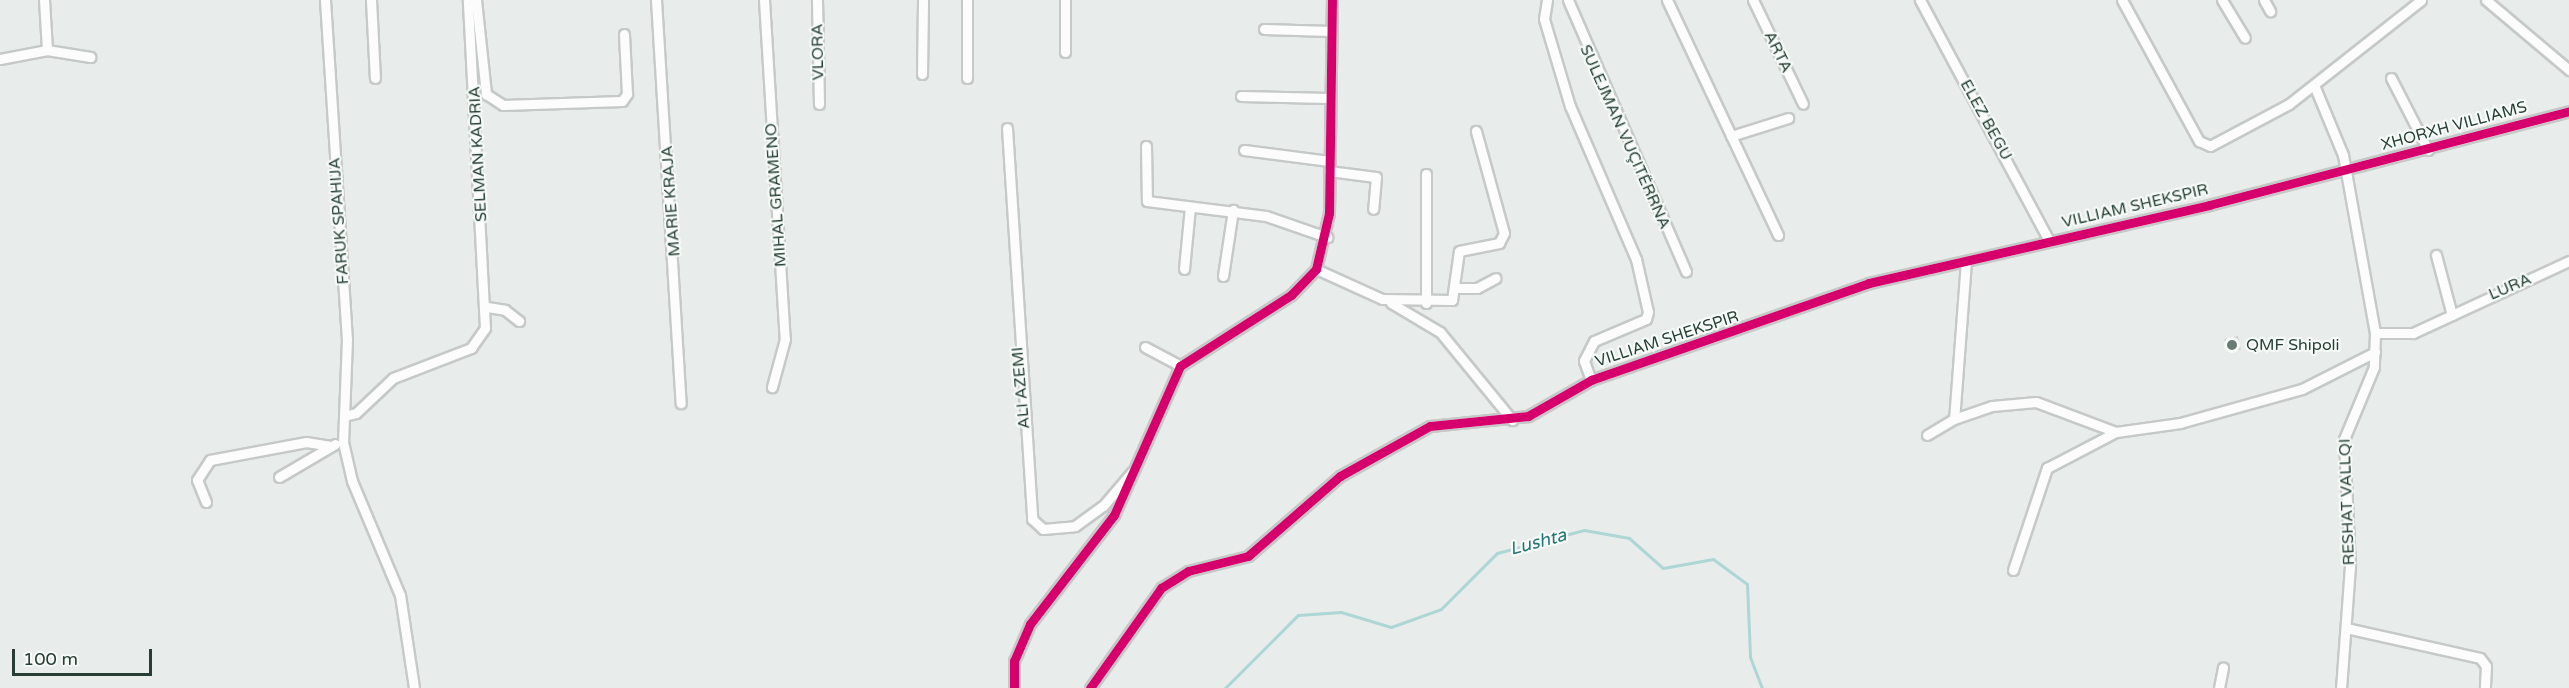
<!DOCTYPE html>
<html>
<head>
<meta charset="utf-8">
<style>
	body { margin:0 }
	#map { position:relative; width:2569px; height:688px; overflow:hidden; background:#e8ecea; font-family:"Varela Round",sans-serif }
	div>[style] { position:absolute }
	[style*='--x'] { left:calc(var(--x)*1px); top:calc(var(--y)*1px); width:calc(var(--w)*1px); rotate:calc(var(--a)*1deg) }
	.stream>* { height:3px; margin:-1.5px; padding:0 1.5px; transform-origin:1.5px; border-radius:1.5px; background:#add6d4 }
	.building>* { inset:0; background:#ced3d0; transform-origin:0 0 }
	.roads { filter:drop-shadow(2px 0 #c5c9c7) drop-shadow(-2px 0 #c5c9c7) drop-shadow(0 2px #c5c9c7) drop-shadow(0 -2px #c5c9c7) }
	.minor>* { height:9px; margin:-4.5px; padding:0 4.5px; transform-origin:4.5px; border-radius:4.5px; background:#fcfcfc }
	.cycleway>* { height:9px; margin:-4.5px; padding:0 4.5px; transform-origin:4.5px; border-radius:4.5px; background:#d6006c }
	.dots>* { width:16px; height:16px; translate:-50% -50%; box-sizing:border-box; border:3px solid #f6faf8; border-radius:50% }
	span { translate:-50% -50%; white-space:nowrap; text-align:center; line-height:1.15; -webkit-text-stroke:4.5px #f6faf8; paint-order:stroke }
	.street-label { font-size:16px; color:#263e33 }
	.poi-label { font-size:16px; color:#263e33 }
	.left { translate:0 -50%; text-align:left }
	.water-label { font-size:18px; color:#257572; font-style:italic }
	.scale { position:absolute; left:12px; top:649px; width:140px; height:27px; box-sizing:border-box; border:3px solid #263e33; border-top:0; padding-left:8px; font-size:18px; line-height:21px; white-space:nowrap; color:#263e33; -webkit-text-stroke:4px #f6faf8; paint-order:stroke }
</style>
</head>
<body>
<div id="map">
	<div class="stream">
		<div style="--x:1225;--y:688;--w:103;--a:-45"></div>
		<div style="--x:1298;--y:615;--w:43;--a:-4"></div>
		<div style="--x:1341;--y:612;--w:52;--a:16.7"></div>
		<div style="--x:1391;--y:627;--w:53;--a:-19.8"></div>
		<div style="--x:1441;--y:609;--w:79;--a:-45"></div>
		<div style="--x:1497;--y:553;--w:90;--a:-14.8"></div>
		<div style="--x:1584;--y:530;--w:46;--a:10.1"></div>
		<div style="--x:1629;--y:538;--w:45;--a:41.4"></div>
		<div style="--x:1663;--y:568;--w:51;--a:-10.2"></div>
		<div style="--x:1713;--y:559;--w:42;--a:36.3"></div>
		<div style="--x:1747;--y:584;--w:73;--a:87.6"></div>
		<div style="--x:1750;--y:657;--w:33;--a:69"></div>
	</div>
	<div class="building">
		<div style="left:2238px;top:336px;width:14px;height:14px;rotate:78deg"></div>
	</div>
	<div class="roads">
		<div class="minor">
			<div style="--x:325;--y:0;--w:340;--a:86.3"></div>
			<div style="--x:347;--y:339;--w:103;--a:92.2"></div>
			<div style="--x:343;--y:442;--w:40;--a:77"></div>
			<div style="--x:352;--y:481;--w:124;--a:67.2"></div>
			<div style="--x:400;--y:595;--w:94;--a:81.4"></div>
			<div style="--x:371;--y:0;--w:78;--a:87.1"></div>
			<div style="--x:476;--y:0;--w:95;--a:83.9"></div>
			<div style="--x:486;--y:94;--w:20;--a:33"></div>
			<div style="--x:503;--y:105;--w:119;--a:-1.9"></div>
			<div style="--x:622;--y:101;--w:9;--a:-54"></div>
			<div style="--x:627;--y:94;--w:60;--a:-92.9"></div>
			<div style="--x:656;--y:0;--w:404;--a:86.5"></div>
			<div style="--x:764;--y:0;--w:340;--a:86.5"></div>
			<div style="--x:785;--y:339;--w:50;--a:105.2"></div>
			<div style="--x:817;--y:0;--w:104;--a:88.9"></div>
			<div style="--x:1065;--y:0;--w:52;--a:90"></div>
			<div style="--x:1547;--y:0;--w:19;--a:99"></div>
			<div style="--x:1544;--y:19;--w:91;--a:73.4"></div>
			<div style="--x:1570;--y:106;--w:167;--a:66.7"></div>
			<div style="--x:1636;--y:259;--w:54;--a:77.2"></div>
			<div style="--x:1648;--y:312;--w:7;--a:106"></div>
			<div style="--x:1646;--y:319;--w:56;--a:157.1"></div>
			<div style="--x:1594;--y:341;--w:22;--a:117"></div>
			<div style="--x:1584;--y:361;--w:20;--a:70"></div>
			<div style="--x:1568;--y:0;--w:296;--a:66.5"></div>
			<div style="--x:1667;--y:0;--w:260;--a:64.7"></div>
			<div style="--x:1753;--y:0;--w:115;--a:64.3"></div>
			<div style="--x:1920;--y:0;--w:273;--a:61.8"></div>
			<div style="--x:2122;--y:0;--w:161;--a:61.4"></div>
			<div style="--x:2199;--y:141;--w:12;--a:24"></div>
			<div style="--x:2210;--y:146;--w:89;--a:-28"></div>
			<div style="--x:2289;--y:104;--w:168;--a:-38.2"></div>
			<div style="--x:2222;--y:0;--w:44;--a:58.8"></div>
			<div style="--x:2264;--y:0;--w:13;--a:61"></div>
			<div style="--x:2486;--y:0;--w:109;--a:40.1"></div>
			<div style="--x:1264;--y:29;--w:66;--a:1.7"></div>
			<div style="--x:47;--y:50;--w:44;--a:9.2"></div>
			<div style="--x:0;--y:59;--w:48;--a:-10.8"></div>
			<div style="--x:47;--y:50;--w:50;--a:-93.4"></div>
			<div style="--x:922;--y:74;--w:74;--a:-89.2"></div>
			<div style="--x:967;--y:78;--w:78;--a:-90"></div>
			<div style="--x:2391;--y:78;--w:81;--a:62.8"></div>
			<div style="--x:2314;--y:85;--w:76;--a:67.5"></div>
			<div style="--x:2343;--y:155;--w:181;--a:79.8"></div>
			<div style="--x:2375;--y:333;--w:34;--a:92"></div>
			<div style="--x:2374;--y:367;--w:78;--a:112.6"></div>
			<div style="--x:2344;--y:439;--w:127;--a:87.3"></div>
			<div style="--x:2350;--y:566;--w:122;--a:94.2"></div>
			<div style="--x:1241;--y:96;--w:87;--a:1.3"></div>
			<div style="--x:1007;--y:128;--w:392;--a:86.3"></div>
			<div style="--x:1032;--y:519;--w:15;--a:42"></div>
			<div style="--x:1043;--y:529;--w:32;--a:-5"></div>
			<div style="--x:1075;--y:526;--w:34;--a:-36"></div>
			<div style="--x:1103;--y:506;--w:45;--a:-49.5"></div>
			<div style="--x:1731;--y:136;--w:60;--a:-17.5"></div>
			<div style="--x:1146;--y:146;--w:55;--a:89"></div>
			<div style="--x:1147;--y:201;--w:120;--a:7.2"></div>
			<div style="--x:1266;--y:216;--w:65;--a:19"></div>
			<div style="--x:1244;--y:150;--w:86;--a:7.4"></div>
			<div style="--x:1329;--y:171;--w:47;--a:7.3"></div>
			<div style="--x:1376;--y:177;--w:32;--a:95"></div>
			<div style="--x:2436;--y:255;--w:62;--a:75.1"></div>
			<div style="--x:1966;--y:261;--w:158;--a:94.3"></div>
			<div style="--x:1954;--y:419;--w:40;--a:-18.9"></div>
			<div style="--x:1992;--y:406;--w:44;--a:-5.2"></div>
			<div style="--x:2036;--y:402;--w:85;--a:20.6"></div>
			<div style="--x:2116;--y:432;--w:65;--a:-8"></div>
			<div style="--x:2180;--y:423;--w:127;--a:-15.6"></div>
			<div style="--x:2302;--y:389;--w:82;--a:-26.9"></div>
			<div style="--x:1184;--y:269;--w:62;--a:-84.5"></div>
			<div style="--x:1316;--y:269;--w:72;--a:24.4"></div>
			<div style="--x:1382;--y:299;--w:70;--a:0.8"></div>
			<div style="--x:1452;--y:300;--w:49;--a:-81.9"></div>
			<div style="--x:1459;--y:251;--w:41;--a:-11.3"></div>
			<div style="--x:1499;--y:243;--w:11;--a:-63"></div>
			<div style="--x:1504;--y:233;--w:106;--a:-105.4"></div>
			<div style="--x:1223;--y:276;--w:67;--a:-81.4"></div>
			<div style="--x:1458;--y:288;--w:19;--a:0"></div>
			<div style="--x:1477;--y:288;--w:21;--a:-28"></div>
			<div style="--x:1391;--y:303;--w:57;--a:30.6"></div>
			<div style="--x:1440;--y:332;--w:114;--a:50.7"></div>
			<div style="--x:1426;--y:303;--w:129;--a:-90"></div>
			<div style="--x:487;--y:307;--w:18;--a:9"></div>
			<div style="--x:505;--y:310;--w:18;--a:38"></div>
			<div style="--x:2375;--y:333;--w:38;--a:0"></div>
			<div style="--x:2413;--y:333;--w:172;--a:-24.8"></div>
			<div style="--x:1145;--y:347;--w:40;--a:28"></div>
			<div style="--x:344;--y:416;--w:12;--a:-14"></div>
			<div style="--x:356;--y:413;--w:51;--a:-43.4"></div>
			<div style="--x:393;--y:378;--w:84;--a:-21"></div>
			<div style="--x:471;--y:348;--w:24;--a:-55"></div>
			<div style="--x:485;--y:328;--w:328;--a:-93"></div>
			<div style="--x:1927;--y:435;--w:31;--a:-31"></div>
			<div style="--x:279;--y:477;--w:65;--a:-30.5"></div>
			<div style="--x:206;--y:502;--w:24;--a:-112"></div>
			<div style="--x:197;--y:480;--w:24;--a:-57"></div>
			<div style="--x:210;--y:460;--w:98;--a:-10.6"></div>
			<div style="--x:306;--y:442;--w:25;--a:9"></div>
			<div style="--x:2013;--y:570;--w:108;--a:-71.6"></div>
			<div style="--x:2047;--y:468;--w:78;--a:-27.6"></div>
			<div style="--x:2346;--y:628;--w:137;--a:12.6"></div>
			<div style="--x:2480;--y:658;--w:10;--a:53"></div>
			<div style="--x:2486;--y:666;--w:22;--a:93"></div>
			<div style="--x:1014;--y:688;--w:27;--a:-90"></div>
			<div style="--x:1014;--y:661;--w:40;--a:-66.6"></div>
			<div style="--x:1030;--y:624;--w:138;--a:-52.4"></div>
			<div style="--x:1114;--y:515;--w:163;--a:-66.1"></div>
			<div style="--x:1180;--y:366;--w:132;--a:-32.6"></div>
			<div style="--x:1291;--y:295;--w:36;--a:-46"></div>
			<div style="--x:1316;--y:269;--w:57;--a:-76.9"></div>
			<div style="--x:1329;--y:213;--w:213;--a:-89.2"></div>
			<div style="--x:1090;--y:688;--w:123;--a:-54.6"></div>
			<div style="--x:1161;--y:588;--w:32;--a:-32"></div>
			<div style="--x:1188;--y:571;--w:62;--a:-14"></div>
			<div style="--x:1248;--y:556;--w:122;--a:-41"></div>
			<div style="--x:1340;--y:476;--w:103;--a:-29.1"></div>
			<div style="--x:1430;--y:426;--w:99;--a:-5.8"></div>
			<div style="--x:1528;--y:416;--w:73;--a:-29.7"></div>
			<div style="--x:1591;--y:380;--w:294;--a:-19.2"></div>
			<div style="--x:1869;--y:283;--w:349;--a:-12.9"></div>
			<div style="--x:2209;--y:205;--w:372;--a:-14.6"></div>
			<div style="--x:2219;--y:688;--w:21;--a:-79"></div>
		</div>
	</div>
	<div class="cycleway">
		<div style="--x:1014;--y:688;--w:27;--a:-90"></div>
		<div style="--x:1014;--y:661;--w:40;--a:-66.6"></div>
		<div style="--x:1030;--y:624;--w:138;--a:-52.4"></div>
		<div style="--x:1114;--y:515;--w:163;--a:-66.1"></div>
		<div style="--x:1180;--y:366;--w:132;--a:-32.6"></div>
		<div style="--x:1291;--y:295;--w:36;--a:-46"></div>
		<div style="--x:1316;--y:269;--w:57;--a:-76.9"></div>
		<div style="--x:1329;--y:213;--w:213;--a:-89.2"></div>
		<div style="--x:1090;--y:688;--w:123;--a:-54.6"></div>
		<div style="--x:1161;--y:588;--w:32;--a:-32"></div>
		<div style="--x:1188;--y:571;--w:62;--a:-14"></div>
		<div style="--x:1248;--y:556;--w:122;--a:-41"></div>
		<div style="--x:1340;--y:476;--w:103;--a:-29.1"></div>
		<div style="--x:1430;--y:426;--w:99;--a:-5.8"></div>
		<div style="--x:1528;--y:416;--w:73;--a:-29.7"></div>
		<div style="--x:1591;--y:380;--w:294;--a:-19.2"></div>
		<div style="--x:1869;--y:283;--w:349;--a:-12.9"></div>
		<div style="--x:2209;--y:205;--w:372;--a:-14.6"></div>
	</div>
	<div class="dots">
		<div style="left:2232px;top:345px;background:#6a7b73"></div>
	</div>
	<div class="street-label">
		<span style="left:818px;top:52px;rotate:-91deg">VLORA</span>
		<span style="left:1778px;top:52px;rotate:64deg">ARTA</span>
		<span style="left:1986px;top:120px;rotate:61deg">ELEZ BEGU</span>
		<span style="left:2454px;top:126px;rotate:-15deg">XHORXH VILLIAMS</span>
		<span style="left:1625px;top:137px;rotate:66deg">SULEJMAN VUÇITËRRNA</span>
		<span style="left:478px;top:154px;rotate:-93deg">SELMAN KADRIA</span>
		<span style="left:776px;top:195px;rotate:-94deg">MIHAL GRAMENO</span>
		<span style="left:671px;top:201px;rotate:-94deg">MARIE KRAJA</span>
		<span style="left:2135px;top:206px;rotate:-13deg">VILLIAM SHEKSPIR</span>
		<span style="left:339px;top:221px;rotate:-94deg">FARUK SPAHIJA</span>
		<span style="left:2510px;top:287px;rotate:-23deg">LURA</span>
		<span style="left:1667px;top:339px;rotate:-18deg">VILLIAM SHEKSPIR</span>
		<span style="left:1021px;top:388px;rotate:-95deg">ALI AZEMI</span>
		<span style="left:2347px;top:502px;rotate:-92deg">RESHAT VALLQI</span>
	</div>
	<div class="poi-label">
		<span class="left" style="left:2246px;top:345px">QMF Shipoli</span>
	</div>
	<div class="water-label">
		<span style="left:1538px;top:542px;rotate:-15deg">Lushta</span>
	</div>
	<div class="scale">100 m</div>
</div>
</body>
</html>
